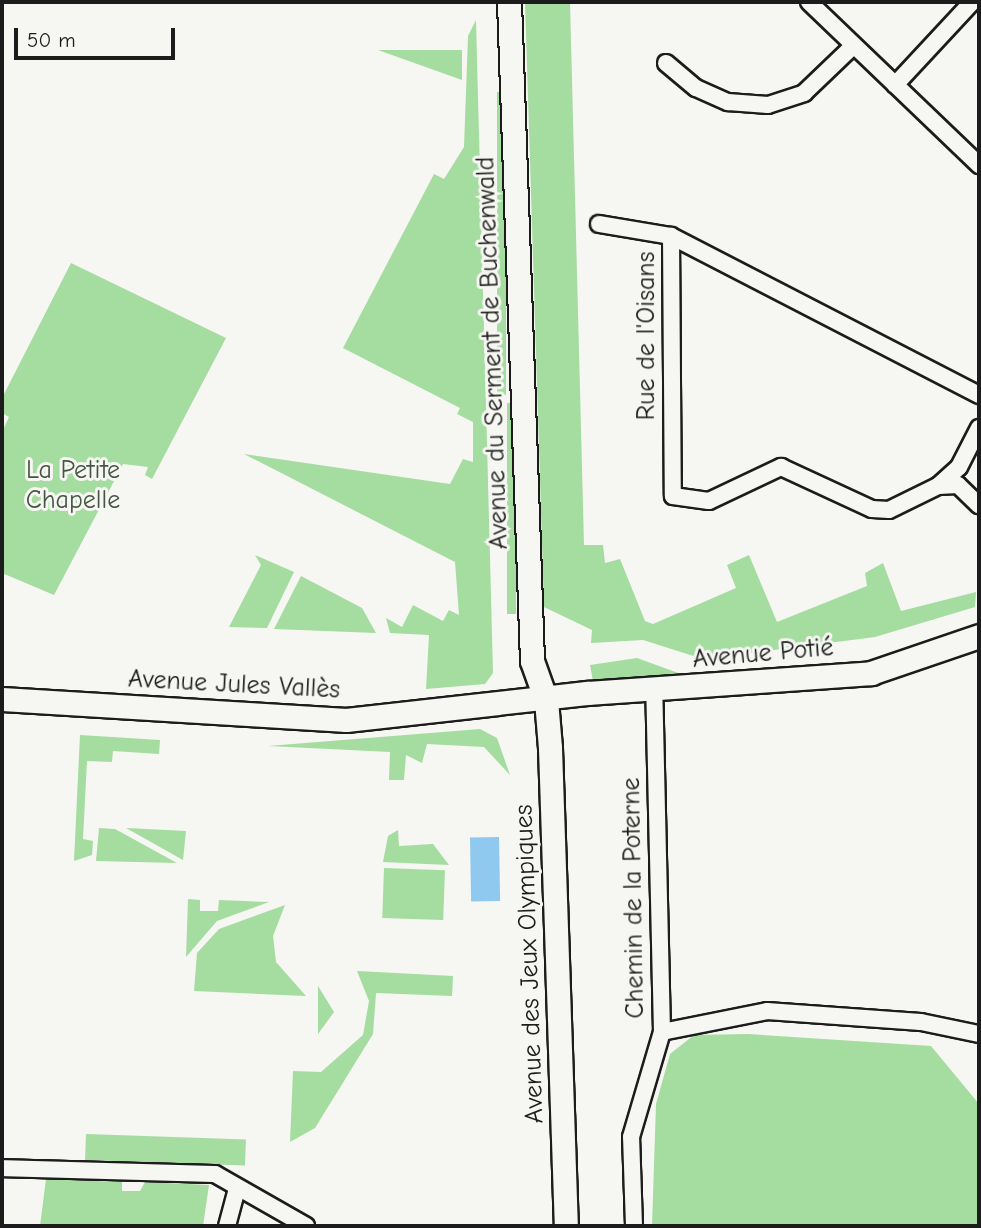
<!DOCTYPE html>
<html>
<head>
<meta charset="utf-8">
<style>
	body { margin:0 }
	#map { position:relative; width:981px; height:1228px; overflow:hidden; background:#f6f6f2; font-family:"Comic Neue",sans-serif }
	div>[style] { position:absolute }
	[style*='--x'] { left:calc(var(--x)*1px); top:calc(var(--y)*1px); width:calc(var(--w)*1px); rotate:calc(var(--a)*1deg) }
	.green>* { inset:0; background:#a5dca0; transform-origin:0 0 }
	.water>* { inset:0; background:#8fc9ef; transform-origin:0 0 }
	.roads { filter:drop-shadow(2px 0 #1c1c1c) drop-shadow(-2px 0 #1c1c1c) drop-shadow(0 2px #1c1c1c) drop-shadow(0 -2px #1c1c1c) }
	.street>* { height:16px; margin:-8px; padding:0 8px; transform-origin:8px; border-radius:8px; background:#f6f6f2 }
	.secondary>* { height:23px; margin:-11.5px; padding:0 11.5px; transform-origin:11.5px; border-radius:11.5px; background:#f6f6f2 }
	span { translate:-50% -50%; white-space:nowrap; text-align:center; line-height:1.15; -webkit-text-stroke:6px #f6f6f2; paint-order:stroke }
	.street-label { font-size:26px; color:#1c1c1c }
	.park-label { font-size:26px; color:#455644 }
	.frame { position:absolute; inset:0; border:4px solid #1c1c1c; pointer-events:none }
	.scale { position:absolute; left:14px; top:28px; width:161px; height:32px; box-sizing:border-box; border:4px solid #1c1c1c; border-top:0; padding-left:9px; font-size:21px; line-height:24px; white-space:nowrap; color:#1c1c1c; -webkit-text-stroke:5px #f6f6f2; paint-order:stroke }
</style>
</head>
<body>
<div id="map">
	<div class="green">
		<div style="clip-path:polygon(525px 2px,570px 2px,584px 545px,603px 545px,605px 563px,620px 559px,645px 621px,653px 624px,736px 588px,727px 565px,749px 555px,777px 622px,867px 586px,865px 573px,883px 563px,901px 611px,976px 592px,975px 607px,875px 637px,703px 659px,643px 640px,591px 643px,592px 630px,544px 607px)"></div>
		<div style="clip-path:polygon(476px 20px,493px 673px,485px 684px,426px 689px,429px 635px,390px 633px,386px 618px,402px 627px,413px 605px,443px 621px,449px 610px,459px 615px,455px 562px,244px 454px,450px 484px,463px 459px,473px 462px,473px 422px,457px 414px,460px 408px,343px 348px,434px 174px,444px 179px,464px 147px,468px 36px)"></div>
		<div style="clip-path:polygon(378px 50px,462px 50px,462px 80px)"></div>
		<div style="left:497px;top:92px;width:9px;height:303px"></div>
		<div style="clip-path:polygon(71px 263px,226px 338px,152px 479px,145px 475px,148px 467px,123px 464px,54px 595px,2px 573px,2px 432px,9px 417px,2px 413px,2px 398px)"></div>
		<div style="left:507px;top:403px;width:9px;height:211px"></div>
		<div style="clip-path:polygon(255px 555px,294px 572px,267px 628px,229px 627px,261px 565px)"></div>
		<div style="clip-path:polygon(301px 576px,362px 608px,376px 633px,274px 629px)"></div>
		<div style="clip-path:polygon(637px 658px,692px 678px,593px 681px,590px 665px)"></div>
		<div style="clip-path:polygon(480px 729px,497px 738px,510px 775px,484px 747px,427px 744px,422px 763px,406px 755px,404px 780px,389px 780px,390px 752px,268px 746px)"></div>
		<div style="clip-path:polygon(80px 735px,160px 740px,159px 754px,113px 751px,112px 762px,87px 761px,83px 839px,93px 841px,92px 855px,74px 861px)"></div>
		<div style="clip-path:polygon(99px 828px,115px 829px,177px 863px,96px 861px)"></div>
		<div style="clip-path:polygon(126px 828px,186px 831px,183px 860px)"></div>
		<div style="clip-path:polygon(398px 830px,399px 846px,433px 844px,449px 865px,383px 862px,388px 836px)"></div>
		<div style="left:384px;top:868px;width:61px;height:50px;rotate:2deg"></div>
		<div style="clip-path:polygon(188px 899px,200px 900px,200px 911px,218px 911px,219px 900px,269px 902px,217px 921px,186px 957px)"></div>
		<div style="clip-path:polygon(285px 905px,273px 936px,276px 962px,306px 996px,194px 991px,197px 953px,219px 929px)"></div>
		<div style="clip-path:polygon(357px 971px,453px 976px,452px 996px,376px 993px,373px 1034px,315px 1128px,290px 1142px,293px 1071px,321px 1072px,363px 1035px,369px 1001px)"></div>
		<div style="clip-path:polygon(318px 986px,334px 1012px,318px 1034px)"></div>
		<div style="clip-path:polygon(748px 1034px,931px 1046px,979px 1104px,979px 1226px,652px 1226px,656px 1104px,670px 1054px,694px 1035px)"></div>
		<div style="left:86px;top:1134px;width:160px;height:26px;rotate:2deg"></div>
		<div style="clip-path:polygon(46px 1179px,122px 1182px,122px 1191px,140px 1191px,145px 1182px,209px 1185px,203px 1226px,40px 1226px)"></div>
	</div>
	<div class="water">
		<div style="left:499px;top:837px;width:64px;height:29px;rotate:89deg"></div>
	</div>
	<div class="roads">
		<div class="street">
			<div style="--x:809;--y:2;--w:236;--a:43.8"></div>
			<div style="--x:666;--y:63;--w:39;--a:40"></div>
			<div style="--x:696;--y:88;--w:35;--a:24"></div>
			<div style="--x:728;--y:102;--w:40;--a:4.3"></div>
			<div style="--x:768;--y:105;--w:38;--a:-18"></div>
			<div style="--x:804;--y:93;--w:68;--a:-43.8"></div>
			<div style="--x:895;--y:85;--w:113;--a:-47.1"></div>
			<div style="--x:599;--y:224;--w:73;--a:9.5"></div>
			<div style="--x:979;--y:395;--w:347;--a:-152.7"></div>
			<div style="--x:671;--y:236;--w:260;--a:89.6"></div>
			<div style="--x:673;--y:496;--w:36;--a:8"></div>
			<div style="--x:709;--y:501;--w:80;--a:-25.3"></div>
			<div style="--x:781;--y:467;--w:100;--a:24.8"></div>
			<div style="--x:872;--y:509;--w:17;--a:3"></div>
			<div style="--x:889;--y:510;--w:55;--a:-26.1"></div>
			<div style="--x:938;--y:486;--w:20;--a:-3"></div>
			<div style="--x:958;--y:485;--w:29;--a:44"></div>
			<div style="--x:938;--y:486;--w:28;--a:-42"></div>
			<div style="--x:959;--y:467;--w:44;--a:-62.9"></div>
			<div style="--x:662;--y:1032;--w:107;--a:-11.3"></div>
			<div style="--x:767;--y:1011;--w:154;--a:4.1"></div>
			<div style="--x:921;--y:1022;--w:59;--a:11.7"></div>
			<div style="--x:2;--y:1168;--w:213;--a:1.6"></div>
			<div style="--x:215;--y:1174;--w:105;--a:29.7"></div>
			<div style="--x:227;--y:1226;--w:38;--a:-75"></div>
			<div style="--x:634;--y:1226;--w:89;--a:-91.9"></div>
			<div style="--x:631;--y:1137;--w:109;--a:-73.6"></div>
			<div style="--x:662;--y:1032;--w:342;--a:-91.3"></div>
		</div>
		<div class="secondary">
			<div style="--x:509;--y:2;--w:659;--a:88"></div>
			<div style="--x:532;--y:661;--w:41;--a:70.3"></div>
			<div style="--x:546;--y:700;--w:48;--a:85.2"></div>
			<div style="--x:550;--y:748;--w:478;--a:88.1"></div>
			<div style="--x:2;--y:699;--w:345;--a:3.5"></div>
			<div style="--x:346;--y:720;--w:244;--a:-6.4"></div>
			<div style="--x:588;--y:693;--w:284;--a:-4"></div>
			<div style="--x:871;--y:673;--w:114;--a:-18.9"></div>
		</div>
	</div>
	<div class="street-label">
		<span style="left:647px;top:336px;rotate:-90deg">Rue de l'Oisans</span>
		<span style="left:493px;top:353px;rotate:-92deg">Avenue du Serment de Buchenwald</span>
		<span style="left:763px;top:654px;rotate:-5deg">Avenue Potié</span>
		<span style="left:234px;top:685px;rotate:3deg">Avenue Jules Vallès</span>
		<span style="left:634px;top:898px;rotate:-91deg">Chemin de la Poterne</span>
		<span style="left:530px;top:964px;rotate:-92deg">Avenue des Jeux Olympiques</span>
	</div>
	<div class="park-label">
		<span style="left:73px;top:486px">La Petite<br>Chapelle</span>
	</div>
	<div class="frame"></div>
	<div class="scale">50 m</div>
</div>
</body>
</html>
